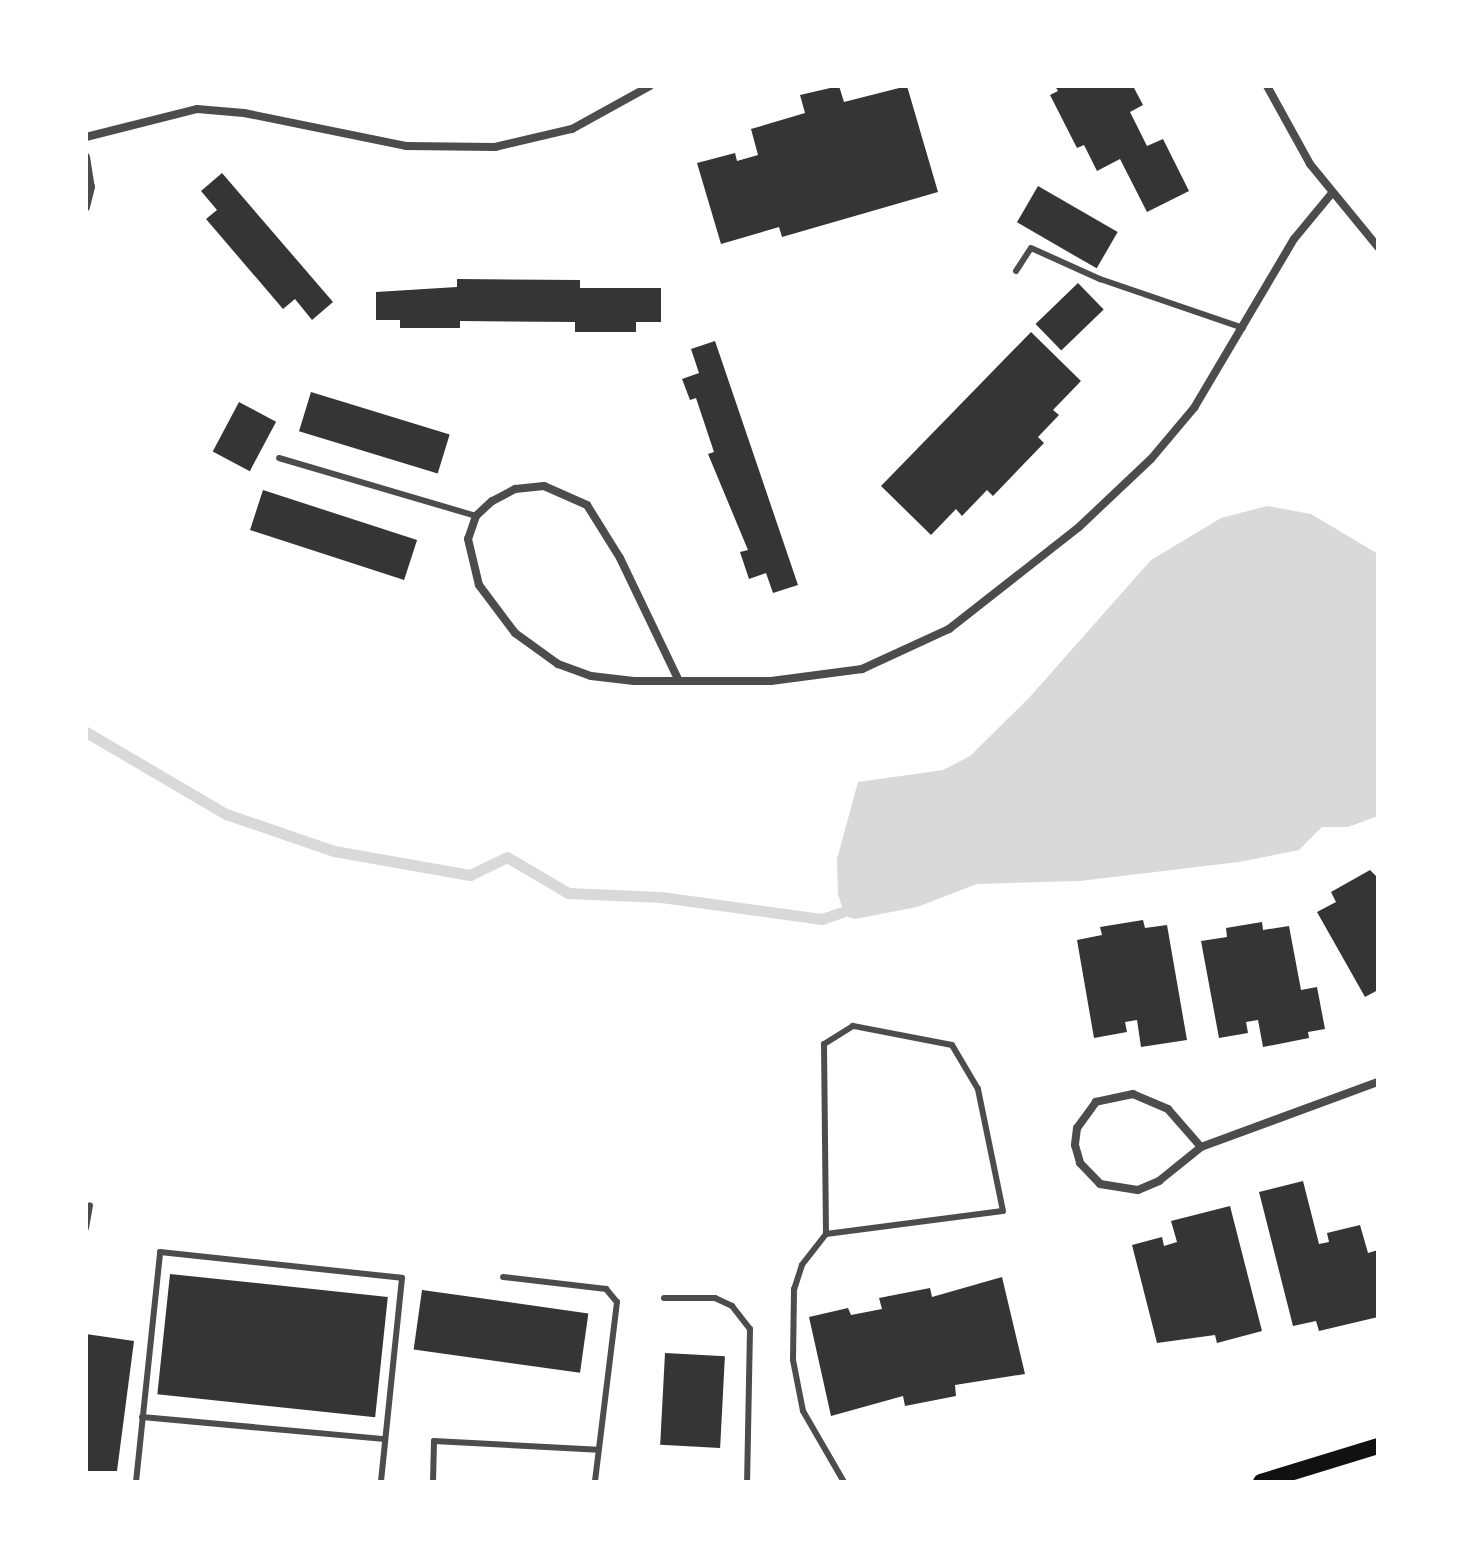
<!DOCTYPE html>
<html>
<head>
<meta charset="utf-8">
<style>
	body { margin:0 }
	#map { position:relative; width:1464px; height:1568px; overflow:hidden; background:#fff; font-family:"Crimson Pro",serif }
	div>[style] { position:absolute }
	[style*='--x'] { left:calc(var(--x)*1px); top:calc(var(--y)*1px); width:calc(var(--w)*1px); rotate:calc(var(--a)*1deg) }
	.water>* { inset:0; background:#d9d9d9 }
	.stream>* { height:11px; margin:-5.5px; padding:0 5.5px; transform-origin:5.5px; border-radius:5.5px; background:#d9d9d9 }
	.building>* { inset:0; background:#353535; transform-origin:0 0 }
	.service>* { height:6px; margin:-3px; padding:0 3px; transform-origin:3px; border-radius:3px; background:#4c4c4c }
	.minor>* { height:8px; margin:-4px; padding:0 4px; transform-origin:4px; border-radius:4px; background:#4c4c4c }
	.secondary>* { height:16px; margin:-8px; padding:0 8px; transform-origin:8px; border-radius:8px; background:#111 }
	span { translate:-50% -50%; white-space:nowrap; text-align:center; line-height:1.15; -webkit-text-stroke:8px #fff; paint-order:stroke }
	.frame { position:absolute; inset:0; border:88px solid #fff; pointer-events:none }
</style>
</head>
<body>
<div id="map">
	<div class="water">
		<div style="clip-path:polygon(1267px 506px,1311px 514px,1378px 554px,1378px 816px,1348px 827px,1322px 827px,1299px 850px,1239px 862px,1080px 881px,977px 884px,917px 907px,855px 919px,845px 916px,838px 894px,837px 859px,858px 782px,943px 770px,970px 756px,1028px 699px,1151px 560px,1221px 518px)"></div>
	</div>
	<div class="stream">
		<div style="--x:86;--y:732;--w:162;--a:30.4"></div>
		<div style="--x:226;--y:814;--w:114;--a:18.9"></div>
		<div style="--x:334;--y:851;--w:138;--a:10"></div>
		<div style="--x:470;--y:875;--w:41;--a:-25.9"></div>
		<div style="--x:507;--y:857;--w:71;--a:30.5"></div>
		<div style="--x:568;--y:893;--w:93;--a:2.5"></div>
		<div style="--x:661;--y:897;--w:162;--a:7.8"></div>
		<div style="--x:822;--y:919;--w:21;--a:-19"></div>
	</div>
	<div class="building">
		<div style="clip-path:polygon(839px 86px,844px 102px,907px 86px,938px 192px,782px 237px,779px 227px,721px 244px,697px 163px,735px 153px,737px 161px,758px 155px,751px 129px,805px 113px,800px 95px)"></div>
		<div style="clip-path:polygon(1055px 86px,1133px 86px,1143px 105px,1130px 112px,1147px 146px,1163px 139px,1189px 191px,1147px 212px,1120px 159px,1097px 171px,1084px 145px,1077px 148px,1050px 95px,1058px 91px)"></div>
		<div style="clip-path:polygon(222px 173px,333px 302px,312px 320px,295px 299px,283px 309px,206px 219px,217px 210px,201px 191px)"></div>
		<div style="left:1038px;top:186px;width:92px;height:42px;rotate:30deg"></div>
		<div style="clip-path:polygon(457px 279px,580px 280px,580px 288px,661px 288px,661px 322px,636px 322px,636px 332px,575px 332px,575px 322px,460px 321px,460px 328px,400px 328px,400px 320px,376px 320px,376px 292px,457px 287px)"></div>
		<div style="left:1078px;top:283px;width:37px;height:59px;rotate:46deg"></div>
		<div style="clip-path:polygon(1031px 332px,1081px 381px,1053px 410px,1059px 415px,1038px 437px,1044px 443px,993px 496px,987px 490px,962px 516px,956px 509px,931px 535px,881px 486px)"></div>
		<div style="clip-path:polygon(715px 341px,798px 585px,773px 593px,766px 573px,749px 579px,740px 552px,748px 550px,708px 454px,714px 452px,696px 398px,690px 400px,682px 379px,699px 373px,691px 349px)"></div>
		<div style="left:311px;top:392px;width:145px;height:41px;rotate:17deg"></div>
		<div style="left:239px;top:402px;width:42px;height:56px;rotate:28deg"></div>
		<div style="left:263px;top:490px;width:162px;height:42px;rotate:18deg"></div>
		<div style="clip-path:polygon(1370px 870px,1378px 878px,1378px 990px,1365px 997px,1317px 912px,1336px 902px,1331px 892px)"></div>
		<div style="clip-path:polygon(1143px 920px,1145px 928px,1167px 925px,1187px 1040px,1141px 1047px,1137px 1020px,1125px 1022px,1127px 1032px,1094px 1038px,1077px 940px,1102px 935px,1100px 927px)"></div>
		<div style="clip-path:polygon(1262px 922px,1263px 930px,1289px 926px,1301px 990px,1317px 987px,1325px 1029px,1308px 1032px,1309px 1038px,1263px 1047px,1258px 1020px,1246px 1022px,1248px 1033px,1219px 1038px,1201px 941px,1227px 937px,1226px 928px)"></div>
		<div style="clip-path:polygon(1303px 1181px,1319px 1244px,1329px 1242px,1327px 1233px,1360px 1225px,1368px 1253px,1378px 1250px,1378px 1317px,1319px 1331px,1316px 1321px,1293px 1326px,1259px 1192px)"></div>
		<div style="clip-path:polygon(1230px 1206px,1262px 1331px,1217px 1343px,1215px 1335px,1157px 1343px,1132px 1245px,1162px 1237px,1164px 1246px,1177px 1242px,1171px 1221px)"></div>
		<div style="left:170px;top:1274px;width:219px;height:121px;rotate:6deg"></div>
		<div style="clip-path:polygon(1002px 1277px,1025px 1374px,955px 1385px,956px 1396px,905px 1406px,903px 1396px,831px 1416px,809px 1317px,848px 1308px,851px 1315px,882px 1309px,879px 1298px,930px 1288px,932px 1297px)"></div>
		<div style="left:422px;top:1290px;width:168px;height:60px;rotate:8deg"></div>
		<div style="clip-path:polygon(86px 1334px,134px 1341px,117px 1471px,86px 1471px)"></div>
		<div style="left:665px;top:1353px;width:60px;height:92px;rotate:3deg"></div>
	</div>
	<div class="service">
		<div style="--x:1016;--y:271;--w:27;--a:-57"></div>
		<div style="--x:1031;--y:248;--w:76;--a:24.2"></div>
		<div style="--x:1100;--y:279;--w:151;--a:18.9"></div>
		<div style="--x:279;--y:458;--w:205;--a:16.4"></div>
		<div style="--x:86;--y:1228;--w:23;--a:-80"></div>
		<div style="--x:826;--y:1234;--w:178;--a:-7.4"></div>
		<div style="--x:1003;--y:1211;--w:125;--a:-101.6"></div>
		<div style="--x:978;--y:1089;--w:51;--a:-120.6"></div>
		<div style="--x:952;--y:1045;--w:101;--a:-169.1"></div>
		<div style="--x:853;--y:1026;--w:34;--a:148"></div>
		<div style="--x:824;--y:1044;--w:190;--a:89.4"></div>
		<div style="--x:826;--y:1234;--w:39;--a:128"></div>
		<div style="--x:802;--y:1265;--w:25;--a:108"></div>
		<div style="--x:794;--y:1289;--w:71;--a:90.8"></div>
		<div style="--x:793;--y:1360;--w:52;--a:78.9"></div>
		<div style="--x:803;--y:1411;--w:82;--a:60"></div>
		<div style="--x:503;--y:1277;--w:104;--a:6.6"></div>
		<div style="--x:606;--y:1289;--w:17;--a:50"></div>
		<div style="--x:617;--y:1302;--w:181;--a:97"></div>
		<div style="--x:664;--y:1298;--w:51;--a:0"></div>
		<div style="--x:715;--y:1298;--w:19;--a:25"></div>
		<div style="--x:732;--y:1306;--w:29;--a:52"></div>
		<div style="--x:750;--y:1329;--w:153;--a:91.1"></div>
		<div style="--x:142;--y:1417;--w:244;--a:5.2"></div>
		<div style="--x:136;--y:1482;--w:231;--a:-84"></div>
		<div style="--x:160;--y:1252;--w:243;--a:6.1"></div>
		<div style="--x:402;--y:1278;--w:205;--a:95.9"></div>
		<div style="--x:433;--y:1482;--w:41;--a:-88.6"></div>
		<div style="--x:434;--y:1441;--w:164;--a:3.1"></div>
	</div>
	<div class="minor">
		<div style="--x:1267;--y:86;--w:89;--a:61.1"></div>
		<div style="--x:1310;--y:164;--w:107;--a:50.7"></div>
		<div style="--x:86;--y:137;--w:114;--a:-14.2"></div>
		<div style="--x:197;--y:109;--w:47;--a:4.9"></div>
		<div style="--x:244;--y:113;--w:165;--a:11.5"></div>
		<div style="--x:406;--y:146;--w:89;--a:0.6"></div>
		<div style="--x:495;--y:147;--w:79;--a:-13.2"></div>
		<div style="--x:572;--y:129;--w:89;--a:-28.9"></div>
		<div style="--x:86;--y:157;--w:30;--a:81"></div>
		<div style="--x:91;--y:187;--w:21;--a:104"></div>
		<div style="--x:678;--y:679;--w:134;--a:-115.6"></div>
		<div style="--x:620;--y:558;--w:62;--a:-121.9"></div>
		<div style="--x:587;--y:505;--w:47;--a:-156.2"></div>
		<div style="--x:544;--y:486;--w:29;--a:174"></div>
		<div style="--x:515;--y:489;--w:26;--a:152"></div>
		<div style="--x:492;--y:501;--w:22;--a:137"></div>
		<div style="--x:476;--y:516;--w:24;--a:109"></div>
		<div style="--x:468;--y:539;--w:47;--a:76.6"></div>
		<div style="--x:479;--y:585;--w:60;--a:53.1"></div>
		<div style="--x:515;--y:633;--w:53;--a:35.8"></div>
		<div style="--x:558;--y:664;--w:35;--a:20"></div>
		<div style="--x:591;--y:676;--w:43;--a:6.6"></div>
		<div style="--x:634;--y:681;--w:137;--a:0"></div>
		<div style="--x:771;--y:681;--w:92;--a:-7.5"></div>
		<div style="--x:862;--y:669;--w:96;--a:-24.7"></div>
		<div style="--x:949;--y:629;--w:165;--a:-38.1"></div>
		<div style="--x:1079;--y:527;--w:99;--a:-43.4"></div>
		<div style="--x:1151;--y:459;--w:67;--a:-49.9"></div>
		<div style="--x:1194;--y:408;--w:196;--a:-59.4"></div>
		<div style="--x:1294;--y:239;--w:60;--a:-50.4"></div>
		<div style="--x:1201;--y:1147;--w:50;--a:-131"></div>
		<div style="--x:1168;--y:1109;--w:38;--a:-157"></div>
		<div style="--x:1133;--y:1094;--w:38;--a:168"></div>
		<div style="--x:1096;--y:1102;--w:32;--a:126"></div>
		<div style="--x:1077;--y:1128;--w:17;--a:97"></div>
		<div style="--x:1075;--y:1145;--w:19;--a:74"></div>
		<div style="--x:1080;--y:1163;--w:29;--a:46"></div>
		<div style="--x:1100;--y:1184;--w:38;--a:9"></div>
		<div style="--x:1138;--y:1190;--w:23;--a:-23"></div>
		<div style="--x:1159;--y:1181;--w:54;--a:-39"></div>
		<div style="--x:1201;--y:1147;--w:189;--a:-20.2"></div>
	</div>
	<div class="secondary">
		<div style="--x:1261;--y:1482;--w:122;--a:-17.1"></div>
	</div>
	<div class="frame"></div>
</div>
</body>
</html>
